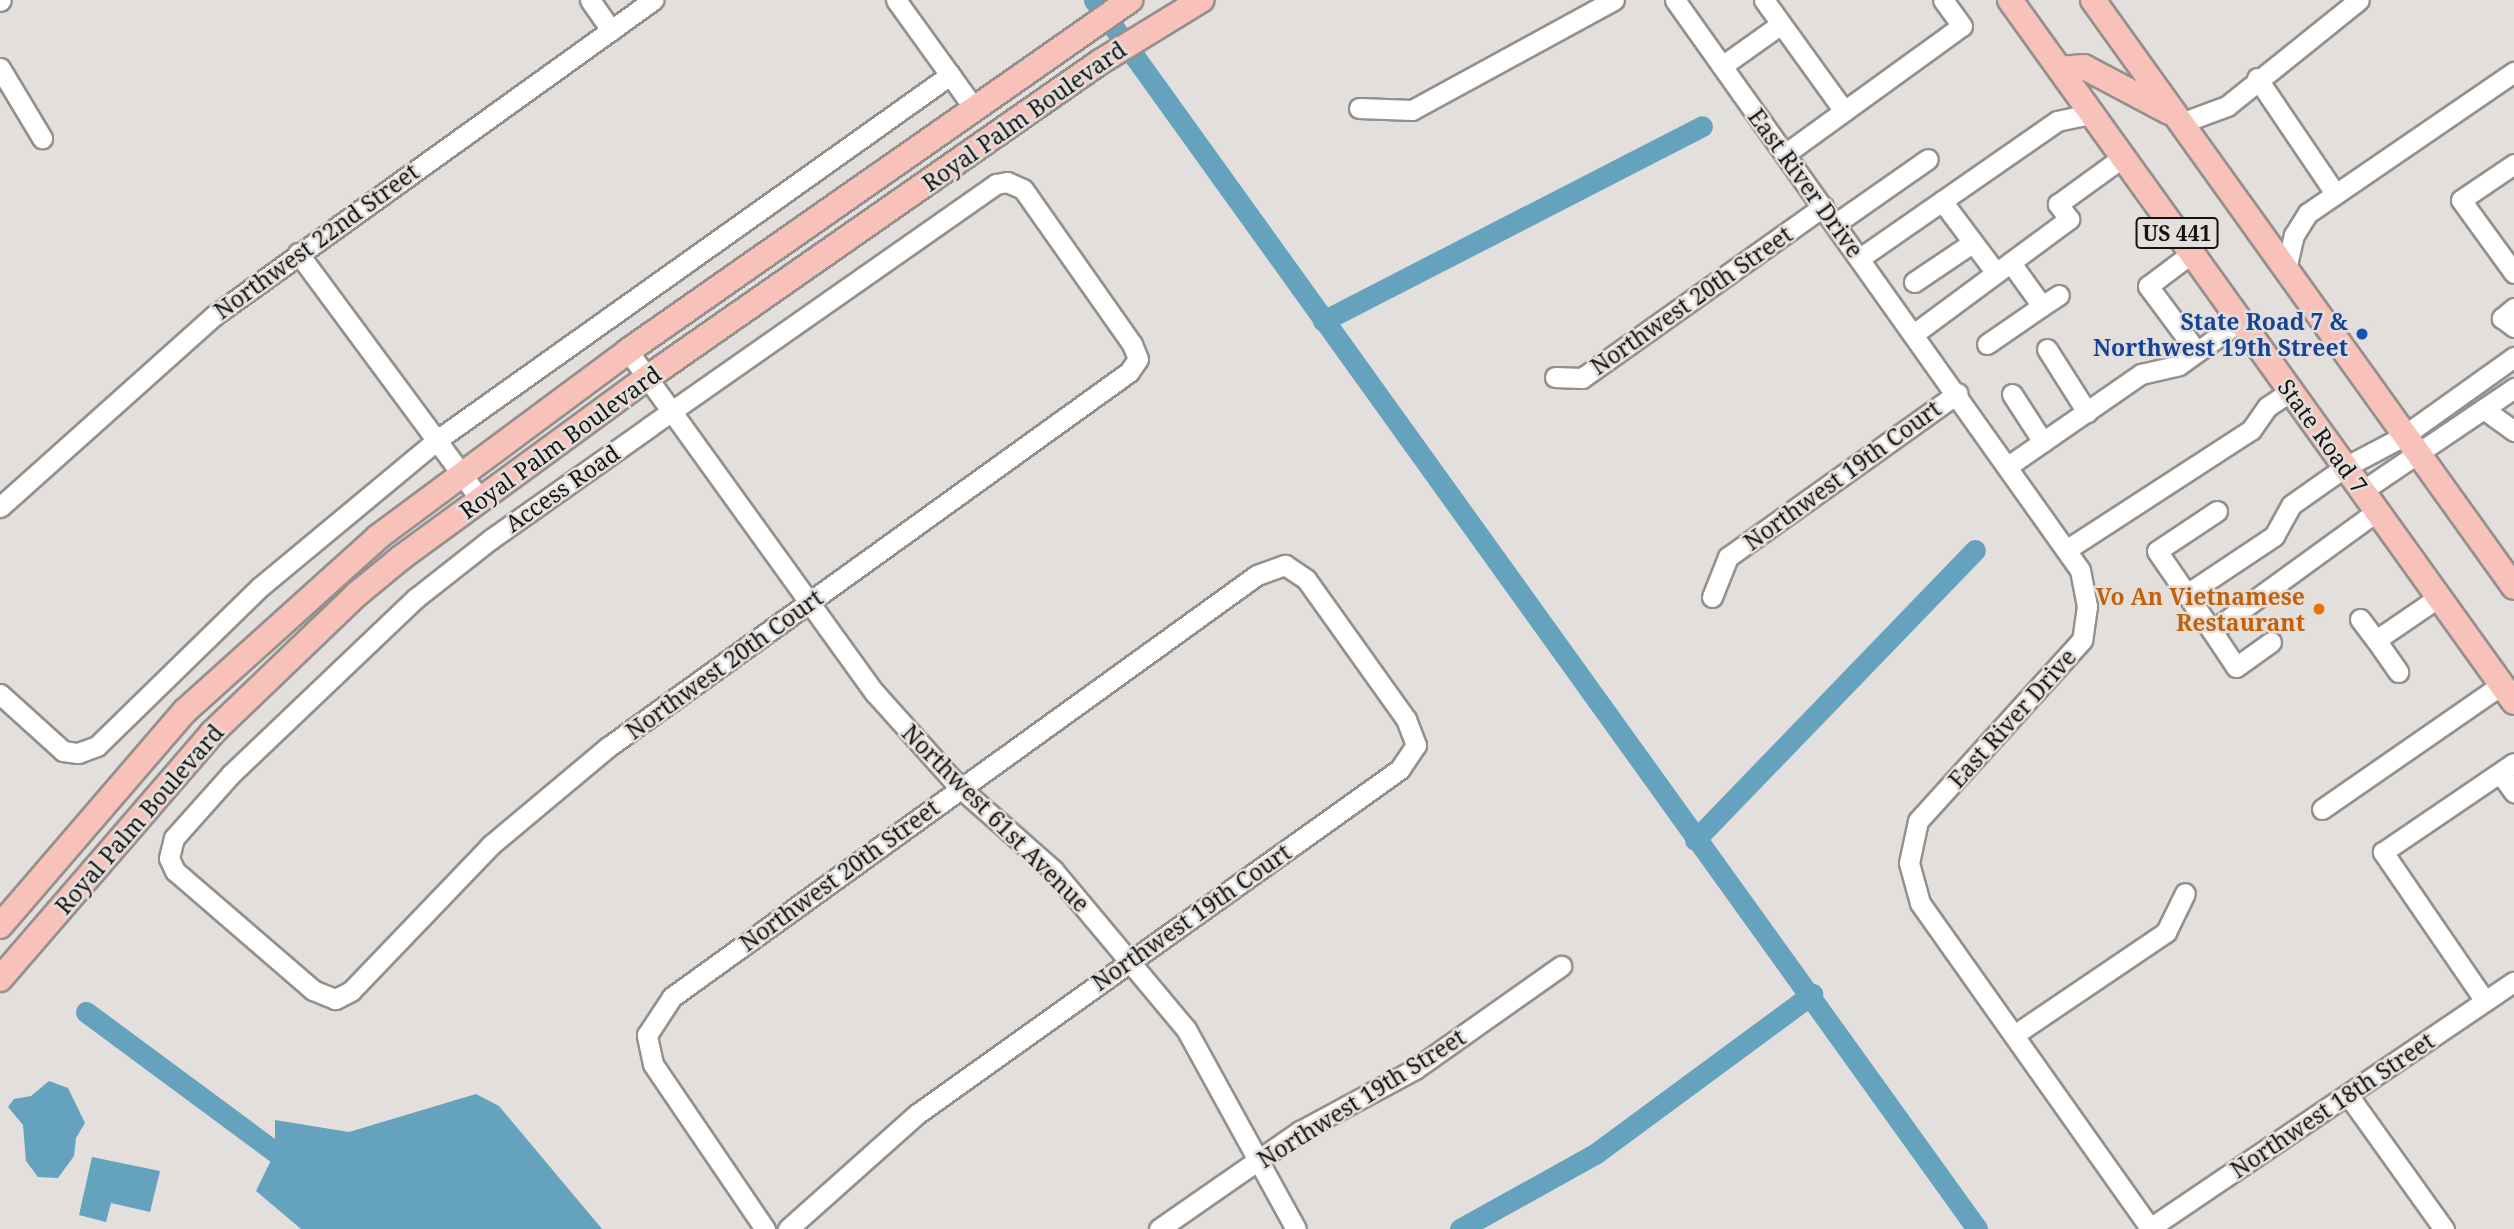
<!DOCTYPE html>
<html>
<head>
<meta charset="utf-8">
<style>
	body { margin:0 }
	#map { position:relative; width:2514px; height:1229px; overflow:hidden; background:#e3dfdc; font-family:"Noto Serif",serif }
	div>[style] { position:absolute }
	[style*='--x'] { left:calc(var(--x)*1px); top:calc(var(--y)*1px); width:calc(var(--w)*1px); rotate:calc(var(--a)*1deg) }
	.water>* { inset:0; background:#64a2be }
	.canal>* { height:21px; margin:-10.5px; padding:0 10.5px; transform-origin:10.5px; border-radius:10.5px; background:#64a2be }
	.roads { filter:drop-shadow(2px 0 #94908d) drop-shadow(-2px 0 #94908d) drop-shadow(0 2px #94908d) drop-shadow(0 -2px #94908d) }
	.minor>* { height:19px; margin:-9.5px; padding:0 9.5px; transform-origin:9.5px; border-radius:9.5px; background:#fff }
	.major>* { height:24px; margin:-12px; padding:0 12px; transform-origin:12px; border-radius:12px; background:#f8c2ba }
	.dots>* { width:19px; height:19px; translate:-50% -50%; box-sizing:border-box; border:4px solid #e3dfdc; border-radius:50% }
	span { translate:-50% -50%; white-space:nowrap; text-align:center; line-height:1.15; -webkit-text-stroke:5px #e3dfdc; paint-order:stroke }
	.shield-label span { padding:2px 5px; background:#e3dfdc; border:2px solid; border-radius:5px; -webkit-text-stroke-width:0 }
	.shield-label { font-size:21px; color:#141312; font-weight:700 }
	.street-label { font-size:23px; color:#141312 }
	.transit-label { font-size:23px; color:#164399; font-weight:700 }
	.right { translate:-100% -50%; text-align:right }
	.food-label { font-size:23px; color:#c56008; font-weight:700 }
</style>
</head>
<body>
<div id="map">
	<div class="water">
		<div style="clip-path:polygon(49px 1081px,68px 1088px,85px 1123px,76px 1138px,74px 1156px,58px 1178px,38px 1177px,26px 1161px,23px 1125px,8px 1107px,14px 1099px,31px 1096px)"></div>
		<div style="clip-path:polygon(476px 1094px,499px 1106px,602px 1229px,301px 1229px,256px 1191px,275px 1152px,275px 1120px,349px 1132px)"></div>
		<div style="clip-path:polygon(92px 1157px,160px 1171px,150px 1212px,111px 1203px,106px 1222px,79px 1215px)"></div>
	</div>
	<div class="canal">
		<div style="--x:1094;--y:0;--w:1513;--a:54.3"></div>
		<div style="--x:1323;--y:321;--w:426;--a:-27.2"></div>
		<div style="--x:1695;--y:840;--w:403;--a:-46"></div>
		<div style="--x:86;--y:1012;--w:264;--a:36.5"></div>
		<div style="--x:1460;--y:1229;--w:154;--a:-29.1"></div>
		<div style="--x:1595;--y:1154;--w:270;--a:-36.4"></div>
	</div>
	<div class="roads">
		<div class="minor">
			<div style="--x:590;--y:0;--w:37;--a:55"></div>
			<div style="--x:896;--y:0;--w:133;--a:54.2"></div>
			<div style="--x:1675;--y:0;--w:699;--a:54.61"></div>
			<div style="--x:2080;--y:570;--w:37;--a:79"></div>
			<div style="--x:2087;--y:606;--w:34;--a:98"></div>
			<div style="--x:2082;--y:640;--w:244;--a:132.2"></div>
			<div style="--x:1918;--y:821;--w:43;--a:102.1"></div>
			<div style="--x:1909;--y:863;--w:41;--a:74.6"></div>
			<div style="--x:1920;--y:903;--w:400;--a:54.7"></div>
			<div style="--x:1764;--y:0;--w:137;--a:54.2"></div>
			<div style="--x:0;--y:1;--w:1;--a:-45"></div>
			<div style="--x:1722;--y:66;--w:72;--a:-35.4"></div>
			<div style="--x:0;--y:68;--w:82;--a:59"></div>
			<div style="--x:2257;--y:78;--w:139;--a:55.9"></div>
			<div style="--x:1359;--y:108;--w:53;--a:2.2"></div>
			<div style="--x:1412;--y:110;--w:230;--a:-28.6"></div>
			<div style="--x:2181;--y:123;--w:49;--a:-20.3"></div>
			<div style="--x:2227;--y:106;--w:169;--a:-38.8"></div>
			<div style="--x:1785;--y:154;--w:218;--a:-35.9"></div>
			<div style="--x:1962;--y:26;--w:32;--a:-126"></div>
			<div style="--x:2514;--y:164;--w:64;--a:145.8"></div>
			<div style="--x:2461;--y:200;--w:90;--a:54"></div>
			<div style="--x:1007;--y:182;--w:17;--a:24"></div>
			<div style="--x:1023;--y:189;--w:189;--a:54.9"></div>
			<div style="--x:1132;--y:344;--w:16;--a:68"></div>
			<div style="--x:1138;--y:359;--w:16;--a:125"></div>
			<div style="--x:1129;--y:372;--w:642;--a:144.25"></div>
			<div style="--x:608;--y:747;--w:153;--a:140.1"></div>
			<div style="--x:491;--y:845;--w:202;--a:133.8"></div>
			<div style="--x:351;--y:991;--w:18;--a:153"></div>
			<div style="--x:335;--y:999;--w:24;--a:-158"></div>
			<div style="--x:313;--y:990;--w:182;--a:-139.2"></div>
			<div style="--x:175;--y:871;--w:14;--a:-115"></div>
			<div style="--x:169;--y:858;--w:21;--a:-76"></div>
			<div style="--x:174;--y:838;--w:86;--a:-48.3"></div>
			<div style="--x:231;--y:774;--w:255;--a:-43.6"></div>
			<div style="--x:416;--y:598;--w:95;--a:-38.2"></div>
			<div style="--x:491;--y:539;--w:194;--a:-35.3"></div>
			<div style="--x:649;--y:427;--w:424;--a:-35"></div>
			<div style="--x:996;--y:184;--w:11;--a:-10"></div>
			<div style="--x:1942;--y:201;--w:140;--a:-34.8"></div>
			<div style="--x:2057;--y:121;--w:33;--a:-12"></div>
			<div style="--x:1835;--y:224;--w:113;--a:-35"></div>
			<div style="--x:298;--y:253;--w:306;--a:53.5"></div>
			<div style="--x:2192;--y:253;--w:55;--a:143.1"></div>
			<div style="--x:2148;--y:286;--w:82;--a:53.4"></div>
			<div style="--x:1860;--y:258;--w:100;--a:-34.8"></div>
			<div style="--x:1942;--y:201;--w:90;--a:53.1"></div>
			<div style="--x:2286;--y:269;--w:35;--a:-77"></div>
			<div style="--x:2294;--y:235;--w:26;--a:-58"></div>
			<div style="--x:2308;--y:213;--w:250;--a:-34.4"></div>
			<div style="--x:1914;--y:282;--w:70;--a:-33.9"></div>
			<div style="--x:2042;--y:306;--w:20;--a:-33"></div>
			<div style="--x:2514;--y:308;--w:16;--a:140"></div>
			<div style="--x:2502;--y:318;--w:15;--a:37"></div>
			<div style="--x:1915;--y:333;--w:192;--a:-36.5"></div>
			<div style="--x:2069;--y:219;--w:19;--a:-126"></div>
			<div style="--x:2058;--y:204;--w:80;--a:-35.9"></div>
			<div style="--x:1987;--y:344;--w:67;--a:-34.6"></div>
			<div style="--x:2042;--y:306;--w:53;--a:-125.8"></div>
			<div style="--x:2047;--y:349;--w:75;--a:57.6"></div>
			<div style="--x:628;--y:351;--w:422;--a:54.2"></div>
			<div style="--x:875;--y:693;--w:126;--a:48.2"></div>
			<div style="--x:959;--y:787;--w:125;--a:41.4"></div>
			<div style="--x:1053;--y:870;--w:207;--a:50.1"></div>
			<div style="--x:1186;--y:1029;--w:228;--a:61.2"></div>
			<div style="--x:1555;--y:377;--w:27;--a:2"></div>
			<div style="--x:1582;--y:378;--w:296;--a:-35.4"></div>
			<div style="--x:2012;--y:394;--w:57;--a:57.1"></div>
			<div style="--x:2485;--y:410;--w:36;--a:36"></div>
			<div style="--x:2008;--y:466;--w:162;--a:-34.7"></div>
			<div style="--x:2141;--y:374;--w:39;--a:-13"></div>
			<div style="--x:2179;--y:365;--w:75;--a:-35.8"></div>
			<div style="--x:2362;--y:491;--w:184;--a:-34.1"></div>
			<div style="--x:0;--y:507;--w:288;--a:-41.8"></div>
			<div style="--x:215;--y:315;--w:540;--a:-35.72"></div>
			<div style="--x:2217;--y:511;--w:72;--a:146.3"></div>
			<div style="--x:2157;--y:551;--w:97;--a:55.5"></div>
			<div style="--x:2212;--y:631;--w:204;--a:-36"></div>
			<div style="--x:2066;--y:550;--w:221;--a:-33"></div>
			<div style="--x:2251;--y:430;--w:28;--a:-55"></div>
			<div style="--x:2267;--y:407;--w:29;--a:-34"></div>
			<div style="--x:2187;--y:594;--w:105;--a:-33.7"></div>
			<div style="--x:2274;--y:536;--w:35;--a:-61"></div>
			<div style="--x:2291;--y:505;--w:66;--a:-35.1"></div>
			<div style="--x:2345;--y:467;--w:64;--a:-27.8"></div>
			<div style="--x:2402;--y:437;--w:138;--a:-35.5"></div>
			<div style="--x:1712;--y:597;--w:43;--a:-68.2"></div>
			<div style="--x:1728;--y:557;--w:282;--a:-35.5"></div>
			<div style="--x:2360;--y:619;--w:26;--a:53"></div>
			<div style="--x:2376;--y:640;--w:76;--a:-34.3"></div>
			<div style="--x:2212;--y:631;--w:43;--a:56.3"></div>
			<div style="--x:2236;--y:667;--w:43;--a:-35.5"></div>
			<div style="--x:2376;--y:640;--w:39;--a:55"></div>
			<div style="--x:0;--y:694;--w:85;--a:42.1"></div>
			<div style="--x:63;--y:751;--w:15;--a:8"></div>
			<div style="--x:78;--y:753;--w:20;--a:-20"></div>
			<div style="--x:97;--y:746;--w:228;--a:-44.3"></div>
			<div style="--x:260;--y:587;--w:230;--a:-39.7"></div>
			<div style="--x:437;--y:440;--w:630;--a:-35.43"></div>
			<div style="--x:2500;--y:773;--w:24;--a:54"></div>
			<div style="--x:2322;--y:809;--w:218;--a:-34.7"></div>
			<div style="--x:2485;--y:1001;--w:181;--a:-124.4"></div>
			<div style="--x:2383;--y:852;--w:158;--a:-34.2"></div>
			<div style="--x:2014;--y:1035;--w:184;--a:-34.1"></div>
			<div style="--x:2166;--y:932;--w:43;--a:-64"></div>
			<div style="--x:2348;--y:1095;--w:165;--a:54.4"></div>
			<div style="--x:2150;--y:1228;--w:439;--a:-34.1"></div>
			<div style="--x:765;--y:1229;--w:199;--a:-124.2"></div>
			<div style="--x:653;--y:1064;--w:30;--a:-102"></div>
			<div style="--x:647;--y:1035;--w:45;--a:-56.7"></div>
			<div style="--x:672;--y:997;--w:721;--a:-35.81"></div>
			<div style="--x:1257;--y:575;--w:30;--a:-20"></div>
			<div style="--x:1285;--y:565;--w:25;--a:34"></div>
			<div style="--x:1306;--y:579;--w:172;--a:54.5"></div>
			<div style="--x:1406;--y:719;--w:28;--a:69"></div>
			<div style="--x:1416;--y:745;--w:29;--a:124"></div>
			<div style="--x:1400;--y:769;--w:594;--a:144.46"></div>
			<div style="--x:917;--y:1114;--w:173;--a:138.3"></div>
			<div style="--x:1159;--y:1229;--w:172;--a:-34.8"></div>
			<div style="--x:1300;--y:1131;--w:131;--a:-28.3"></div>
			<div style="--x:1415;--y:1069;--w:179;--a:-35.2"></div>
		</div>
		<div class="major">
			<div style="--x:2010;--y:0;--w:864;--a:54.32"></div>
			<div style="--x:2093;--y:0;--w:722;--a:54.35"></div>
			<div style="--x:2060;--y:69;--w:24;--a:-5"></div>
			<div style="--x:2084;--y:67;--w:96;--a:27.9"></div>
			<div style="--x:0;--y:926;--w:284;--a:-49.3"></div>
			<div style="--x:185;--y:711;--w:260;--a:-42"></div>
			<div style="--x:378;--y:537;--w:312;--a:-36.6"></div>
			<div style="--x:628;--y:351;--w:613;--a:-34.96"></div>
			<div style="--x:0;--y:979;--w:325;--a:-49.2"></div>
			<div style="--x:212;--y:733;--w:201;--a:-43.8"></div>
			<div style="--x:357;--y:594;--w:58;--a:-39.4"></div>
			<div style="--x:402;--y:557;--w:303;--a:-36.2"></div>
			<div style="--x:647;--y:378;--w:552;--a:-34.9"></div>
			<div style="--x:1100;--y:62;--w:119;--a:-31.5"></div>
		</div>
	</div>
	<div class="dots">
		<div style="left:2362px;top:334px;background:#1a4fb4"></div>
		<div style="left:2319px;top:609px;background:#e8710a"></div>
	</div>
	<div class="shield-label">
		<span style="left:2177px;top:233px">US 441</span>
	</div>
	<div class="street-label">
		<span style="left:1024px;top:116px;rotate:-35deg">Royal Palm Boulevard</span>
		<span style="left:1806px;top:183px;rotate:54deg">East River Drive</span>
		<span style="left:316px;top:241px;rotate:-36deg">Northwest 22nd Street</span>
		<span style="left:1691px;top:300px;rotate:-35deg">Northwest 20th Street</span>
		<span style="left:2323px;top:436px;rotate:54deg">State Road 7</span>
		<span style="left:560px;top:442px;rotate:-36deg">Royal Palm Boulevard</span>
		<span style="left:1842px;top:475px;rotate:-36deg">Northwest 19th Court</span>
		<span style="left:562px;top:488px;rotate:-35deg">Access Road</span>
		<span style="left:724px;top:664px;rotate:-36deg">Northwest 20th Court</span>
		<span style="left:2012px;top:718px;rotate:-48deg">East River Drive</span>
		<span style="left:996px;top:818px;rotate:45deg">Northwest 61st Avenue</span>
		<span style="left:139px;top:819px;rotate:-49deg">Royal Palm Boulevard</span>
		<span style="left:839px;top:875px;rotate:-36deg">Northwest 20th Street</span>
		<span style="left:1191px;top:917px;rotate:-35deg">Northwest 19th Court</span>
		<span style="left:1361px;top:1098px;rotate:-32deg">Northwest 19th Street</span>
		<span style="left:2332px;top:1105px;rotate:-34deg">Northwest 18th Street</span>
	</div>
	<div class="transit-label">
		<span class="right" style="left:2348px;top:334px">State Road 7 &amp;<br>Northwest 19th Street</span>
	</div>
	<div class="food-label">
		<span class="right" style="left:2305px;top:609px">Vo An Vietnamese<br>Restaurant</span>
	</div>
</div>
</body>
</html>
